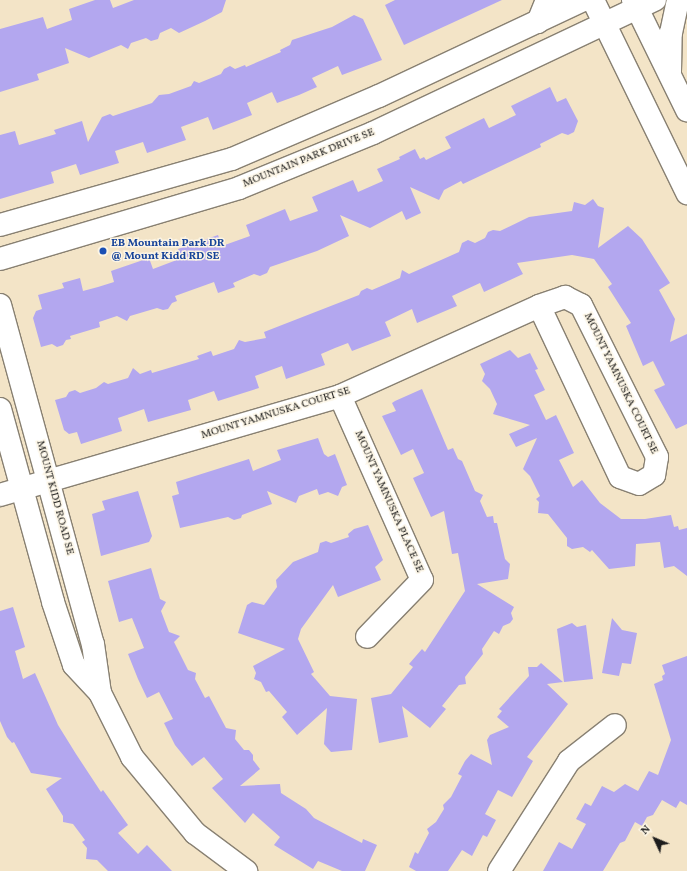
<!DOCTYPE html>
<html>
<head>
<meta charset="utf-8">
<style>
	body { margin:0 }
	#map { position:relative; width:687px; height:871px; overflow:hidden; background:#f3e4c7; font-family:Vollkorn,serif }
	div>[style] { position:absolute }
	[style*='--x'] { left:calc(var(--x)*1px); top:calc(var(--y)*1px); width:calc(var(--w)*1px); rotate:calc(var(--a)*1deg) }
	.building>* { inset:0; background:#b3a7ef }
	.roads { filter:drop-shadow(1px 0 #888072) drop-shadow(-1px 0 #888072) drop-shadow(0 1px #888072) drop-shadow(0 -1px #888072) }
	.minor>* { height:22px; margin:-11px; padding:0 11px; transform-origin:11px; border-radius:11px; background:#fff }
	.major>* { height:22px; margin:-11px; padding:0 11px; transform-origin:11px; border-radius:11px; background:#fff }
	.dots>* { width:11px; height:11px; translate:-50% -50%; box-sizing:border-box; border:2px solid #fcf5e5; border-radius:50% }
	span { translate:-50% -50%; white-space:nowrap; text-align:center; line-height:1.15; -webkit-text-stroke:3px #fcf5e5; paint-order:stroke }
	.street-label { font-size:11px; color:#1c1c1c }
	.transit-label { font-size:11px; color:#164399; font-weight:700 }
	.left { translate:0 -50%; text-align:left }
	.north { position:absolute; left:635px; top:819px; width:40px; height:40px; -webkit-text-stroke:3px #fcf5e5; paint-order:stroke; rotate:314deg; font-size:11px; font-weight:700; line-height:16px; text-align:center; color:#1c1c1c }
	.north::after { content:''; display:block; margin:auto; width:14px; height:18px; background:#1c1c1c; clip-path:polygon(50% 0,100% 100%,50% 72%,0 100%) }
</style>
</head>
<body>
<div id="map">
	<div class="building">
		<div style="clip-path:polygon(95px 0,110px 0,113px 8px,134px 0,226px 0,222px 12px,205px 21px,179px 33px,171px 28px,160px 33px,158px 39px,151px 41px,146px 38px,131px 43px,128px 49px,121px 45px,89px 58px,65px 48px,69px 63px,37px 74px,39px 80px,0 92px,0 29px,43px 17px,47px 29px,72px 20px,69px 9px)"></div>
		<div style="clip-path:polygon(395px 0,502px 0,404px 45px,385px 5px)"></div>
		<div style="clip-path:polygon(354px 15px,363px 19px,382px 60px,342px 75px,338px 66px,312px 78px,317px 87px,299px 95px,277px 103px,272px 92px,247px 103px,252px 115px,234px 122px,213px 130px,208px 117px,181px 127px,186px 140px,147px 153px,143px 142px,115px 151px,119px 163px,80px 175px,76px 164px,51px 172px,54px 183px,0 199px,0 135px,15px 131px,19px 145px,56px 134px,54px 130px,82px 121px,88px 142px,102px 117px,110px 114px,113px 116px,152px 103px,159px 95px,169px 94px,191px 86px,194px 81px,199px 83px,221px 74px,224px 69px,230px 66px,235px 69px,245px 65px,246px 67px,281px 52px,280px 50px,290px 45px,292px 40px,332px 27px)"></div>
		<div style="clip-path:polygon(550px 87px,557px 102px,566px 98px,578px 121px,574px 132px,568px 135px,562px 133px,540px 144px,541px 147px,463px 184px,461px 181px,444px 190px,439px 200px,410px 187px,421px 213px,406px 220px,402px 211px,370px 228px,340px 215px,349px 236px,317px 251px,270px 267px,267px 273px,260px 276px,254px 274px,233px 283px,235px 287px,218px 293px,214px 282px,175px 296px,177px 301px,172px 303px,168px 309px,163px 310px,157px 308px,130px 316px,127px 321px,117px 316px,99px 322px,100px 327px,70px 336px,71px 339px,66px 340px,63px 345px,57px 347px,52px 344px,41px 347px,33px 318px,36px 311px,42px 309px,38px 295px,64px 288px,62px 283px,80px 278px,83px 291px,98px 287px,114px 282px,111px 271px,149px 258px,153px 269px,182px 258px,178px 249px,218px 235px,222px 246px,250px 236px,246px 225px,285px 209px,290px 221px,318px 211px,312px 197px,353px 180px,358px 192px,383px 181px,377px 169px,400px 159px,399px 157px,415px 149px,420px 159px,424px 157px,426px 160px,451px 148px,445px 137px,484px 118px,489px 128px,516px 115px,511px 106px)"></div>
		<div style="clip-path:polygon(593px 199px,598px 206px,604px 208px,598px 248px,628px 226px,642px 239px,670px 283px,659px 290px,675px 319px,670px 342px,687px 334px,687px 424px,676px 429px,654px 390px,665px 385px,653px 361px,643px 366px,626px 326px,631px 323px,608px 287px,612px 284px,594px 259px,572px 255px,517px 263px,523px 274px,484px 292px,480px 283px,452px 296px,457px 306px,417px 323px,412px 309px,385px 322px,391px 336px,352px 351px,348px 343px,335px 348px,321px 354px,325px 365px,286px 379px,282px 366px,255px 376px,259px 388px,218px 401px,214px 391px,188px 400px,191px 410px,148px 422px,144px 409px,118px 418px,122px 431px,81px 444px,77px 432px,69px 434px,64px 430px,55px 400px,66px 397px,69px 392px,75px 390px,80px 393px,96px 388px,104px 382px,108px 384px,128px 378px,133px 368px,140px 374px,151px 370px,152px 373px,199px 359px,197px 356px,211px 351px,213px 356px,234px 349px,239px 340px,245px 342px,266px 338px,264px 332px,359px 295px,361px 291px,367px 288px,372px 290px,400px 278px,402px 270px,409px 274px,441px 260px,459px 252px,462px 243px,468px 240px,475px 243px,485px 238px,488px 232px,493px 230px,500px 231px,529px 217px,572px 211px,574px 202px,585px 205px)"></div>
		<div style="clip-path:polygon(510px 350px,518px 358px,530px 353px,538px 369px,535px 370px,545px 390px,534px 395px,546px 420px,556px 415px,574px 453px,559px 460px,573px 487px,582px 480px,600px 503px,621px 519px,645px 519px,671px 515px,674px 527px,678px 526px,679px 530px,687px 528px,687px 576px,674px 566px,664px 568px,660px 542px,636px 544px,635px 566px,609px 569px,592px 550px,590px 552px,583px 547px,572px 549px,567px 546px,567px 538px,548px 514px,538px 513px,539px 502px,536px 499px,540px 496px,530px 476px,523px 469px,537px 438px,516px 447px,509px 434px,530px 425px,493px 414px,497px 404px,490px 389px,482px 381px,485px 374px,480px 364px)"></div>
		<div style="clip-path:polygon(422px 389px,448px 450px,453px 448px,458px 459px,462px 461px,475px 491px,483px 495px,480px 501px,487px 517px,493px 516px,494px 523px,497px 523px,505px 559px,510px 564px,508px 579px,477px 584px,514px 607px,511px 613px,513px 619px,510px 623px,503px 626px,499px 634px,494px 631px,482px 649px,483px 654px,465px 677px,466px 684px,459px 685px,442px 706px,446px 709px,430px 728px,402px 706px,408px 737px,379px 743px,371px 698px,391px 694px,413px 667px,409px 664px,422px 649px,425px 652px,465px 591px,458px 553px,452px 554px,444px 511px,431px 517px,413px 478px,424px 473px,413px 449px,401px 455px,382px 416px,396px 411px,392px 403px,395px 401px)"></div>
		<div style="clip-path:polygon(318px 438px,324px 454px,328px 457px,335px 454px,347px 485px,342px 487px,338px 496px,328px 492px,319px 495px,317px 489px,299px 496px,296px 503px,267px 491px,272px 504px,242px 515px,241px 518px,234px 520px,228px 517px,180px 528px,172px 496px,179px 494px,176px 482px,249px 459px,253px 471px,281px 460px,277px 450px)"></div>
		<div style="clip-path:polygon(138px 491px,152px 536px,149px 542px,101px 556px,92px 514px,105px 510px,102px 501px)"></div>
		<div style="clip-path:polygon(368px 525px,383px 560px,375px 567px,381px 580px,338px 597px,333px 585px,301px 629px,298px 639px,314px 672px,311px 674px,330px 696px,357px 699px,352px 750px,331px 752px,324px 744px,327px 708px,297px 735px,282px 717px,287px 712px,269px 691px,266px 692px,261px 682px,254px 679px,256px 673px,253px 666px,285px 649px,238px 633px,247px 605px,252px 602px,264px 605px,277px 587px,276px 580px,293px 562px,318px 552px,320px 543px,326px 541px,331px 543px,349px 537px,348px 534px,354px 529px)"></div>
		<div style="clip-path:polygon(151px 568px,160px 599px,166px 602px,161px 611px,169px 632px,180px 636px,174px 642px,188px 670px,196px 673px,195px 679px,205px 698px,209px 696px,226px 728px,236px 730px,235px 739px,244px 750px,249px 750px,253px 755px,253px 760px,260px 769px,240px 786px,280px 784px,281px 793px,306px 809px,314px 818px,362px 843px,363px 839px,377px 845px,365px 871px,342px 871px,318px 861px,313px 869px,274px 845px,280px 837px,253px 813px,245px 823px,212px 788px,223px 779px,204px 757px,192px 766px,175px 745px,164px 723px,173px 719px,159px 692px,147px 698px,138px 679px,128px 654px,144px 648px,132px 618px,119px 622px,108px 581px)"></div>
		<div style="clip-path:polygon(13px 607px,25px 647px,15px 651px,23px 679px,35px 673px,58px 725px,76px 754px,101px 792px,103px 790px,128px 825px,118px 833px,138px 854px,147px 845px,172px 871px,108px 871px,97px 860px,86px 859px,87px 848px,82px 842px,85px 840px,73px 824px,63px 822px,63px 816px,46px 789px,62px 778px,31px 773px,14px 742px,12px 743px,7px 737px,0 721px,0 611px)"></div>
		<div style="clip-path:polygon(612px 618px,622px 630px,637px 633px,631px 664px,622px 663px,619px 676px,602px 673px)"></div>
		<div style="clip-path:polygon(572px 623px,577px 627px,586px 625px,593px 679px,564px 682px,557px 629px)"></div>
		<div style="clip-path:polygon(687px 656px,687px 805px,680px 801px,676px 808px,662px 800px,653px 815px,647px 817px,642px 826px,635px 822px,625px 841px,620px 843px,603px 871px,543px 871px,559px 842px,572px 849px,586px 824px,576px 819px,585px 803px,591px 806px,602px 786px,614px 792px,625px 784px,638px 791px,649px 771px,658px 775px,671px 740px,654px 684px,663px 680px,662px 676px,665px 674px,662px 665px)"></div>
		<div style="clip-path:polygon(541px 663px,563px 682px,547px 684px,568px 704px,527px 757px,533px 761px,512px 797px,498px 790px,485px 814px,496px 820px,487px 837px,483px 835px,472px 856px,462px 850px,448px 871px,416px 871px,409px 867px,415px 852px,418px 854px,429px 833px,427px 829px,436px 822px,444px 809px,443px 805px,451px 797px,462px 776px,458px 774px,465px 761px,471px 754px,492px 765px,487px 740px,490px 735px,509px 727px,497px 717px,502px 711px,499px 709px,529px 676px,528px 667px,537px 667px)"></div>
	</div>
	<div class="roads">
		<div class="minor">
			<div style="--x:0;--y:225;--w:241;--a:-15.9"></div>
			<div style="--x:232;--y:159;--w:160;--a:-23.2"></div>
			<div style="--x:379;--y:96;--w:225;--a:-25.2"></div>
			<div style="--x:0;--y:259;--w:249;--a:-16.5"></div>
			<div style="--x:239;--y:188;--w:145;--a:-22.3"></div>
			<div style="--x:373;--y:133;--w:312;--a:-25.3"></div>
			<div style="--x:0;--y:305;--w:352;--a:74.7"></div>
			<div style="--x:93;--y:644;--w:49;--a:81.9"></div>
			<div style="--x:340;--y:396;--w:201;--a:66"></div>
			<div style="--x:422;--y:580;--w:79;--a:134"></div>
			<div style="--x:0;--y:409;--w:200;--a:74.6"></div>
			<div style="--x:53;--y:602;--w:66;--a:71.6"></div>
			<div style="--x:74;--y:665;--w:38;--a:47"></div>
			<div style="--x:100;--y:693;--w:72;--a:63.4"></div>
			<div style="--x:132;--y:757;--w:99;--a:50.3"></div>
			<div style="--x:195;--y:833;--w:64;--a:36.7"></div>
			<div style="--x:0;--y:495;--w:354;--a:-16.2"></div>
			<div style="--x:340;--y:396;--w:218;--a:-24.3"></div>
			<div style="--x:539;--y:306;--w:28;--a:-19"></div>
			<div style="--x:565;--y:297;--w:18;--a:27"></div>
			<div style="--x:581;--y:305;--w:170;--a:63.4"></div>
			<div style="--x:657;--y:457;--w:18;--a:99"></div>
			<div style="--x:654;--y:475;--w:17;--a:149"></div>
			<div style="--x:639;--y:484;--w:20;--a:-160"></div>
			<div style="--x:620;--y:477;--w:189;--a:-115.3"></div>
			<div style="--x:499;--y:871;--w:130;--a:-57.5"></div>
			<div style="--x:569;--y:761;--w:58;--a:-38"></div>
		</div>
		<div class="major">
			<div style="--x:593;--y:0;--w:215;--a:64"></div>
			<div style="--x:633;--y:0;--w:123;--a:63.9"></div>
			<div style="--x:538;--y:22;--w:24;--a:-68"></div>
			<div style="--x:670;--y:72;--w:39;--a:-89"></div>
			<div style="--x:671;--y:33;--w:34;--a:-78"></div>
		</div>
	</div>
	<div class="dots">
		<div style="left:103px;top:251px;background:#1a4fb4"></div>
	</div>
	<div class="street-label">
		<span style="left:309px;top:159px;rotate:-22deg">MOUNTAIN PARK DRIVE SE</span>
		<span style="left:620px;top:384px;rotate:64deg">MOUNT YAMNUSKA COURT SE</span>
		<span style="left:276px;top:414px;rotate:-17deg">MOUNT YAMNUSKA COURT SE</span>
		<span style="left:54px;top:498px;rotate:75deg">MOUNT KIDD ROAD SE</span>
		<span style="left:388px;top:502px;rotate:66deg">MOUNT YAMNUSKA PLACE SE</span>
	</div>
	<div class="transit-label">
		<span class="left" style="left:111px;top:251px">EB Mountain Park DR<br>@ Mount Kidd RD SE</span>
	</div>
	<div class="north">N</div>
</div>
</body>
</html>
